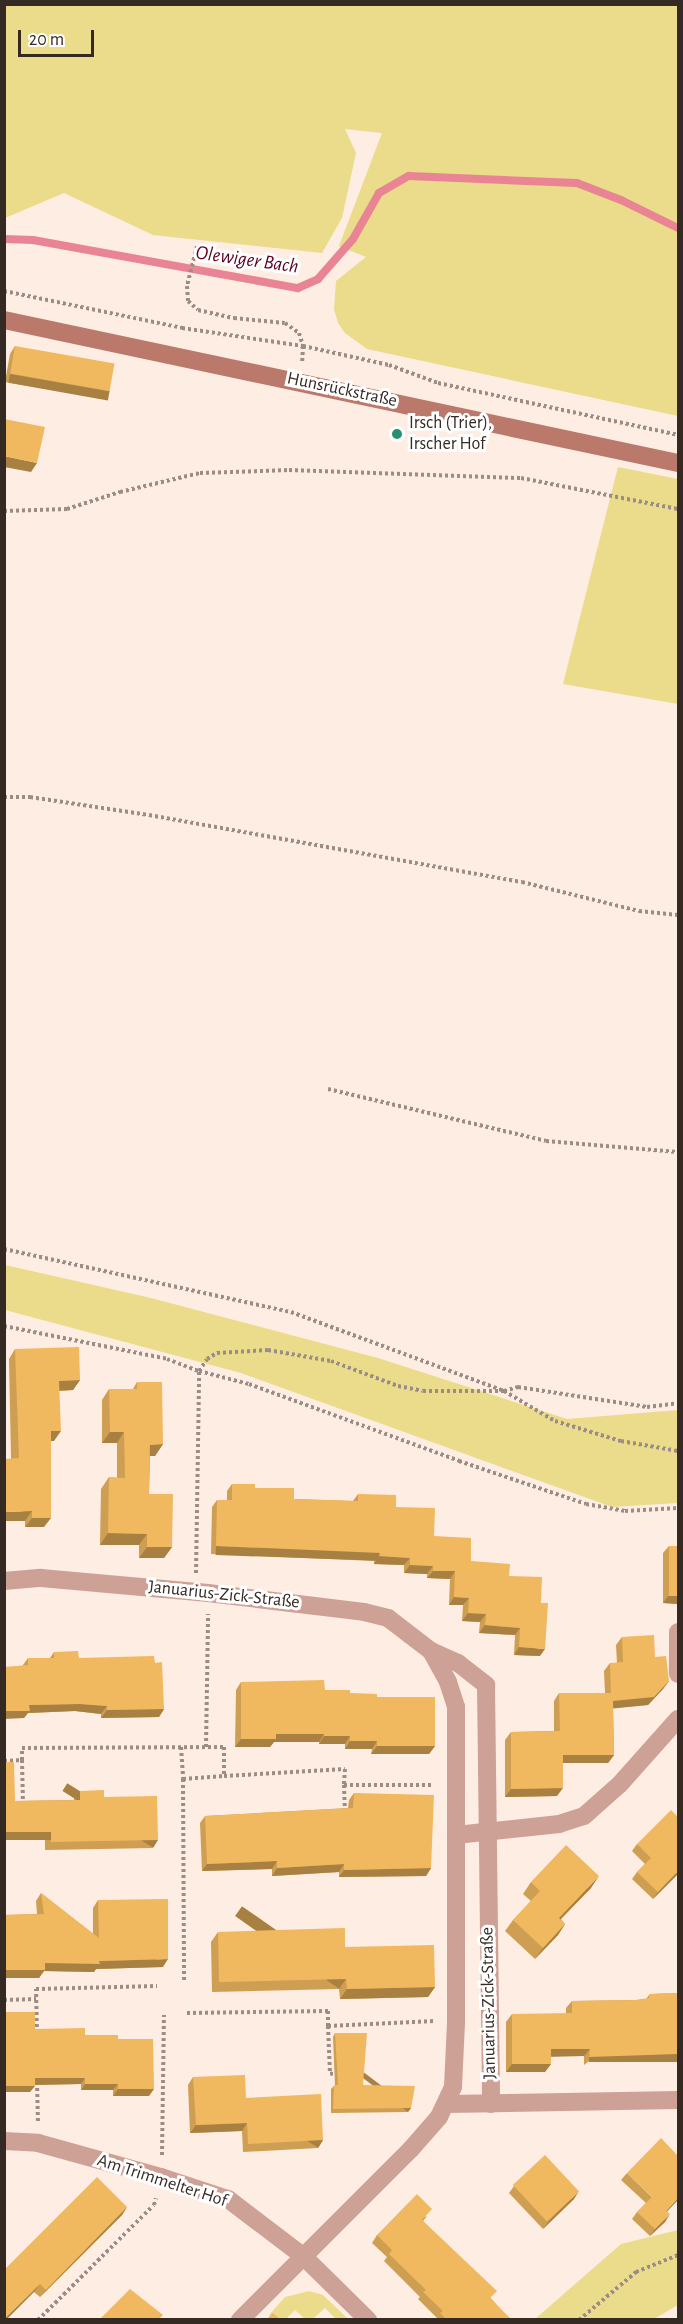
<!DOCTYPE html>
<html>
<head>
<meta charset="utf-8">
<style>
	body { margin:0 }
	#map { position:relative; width:683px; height:2324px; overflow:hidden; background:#feede3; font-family:"Alegreya Sans",sans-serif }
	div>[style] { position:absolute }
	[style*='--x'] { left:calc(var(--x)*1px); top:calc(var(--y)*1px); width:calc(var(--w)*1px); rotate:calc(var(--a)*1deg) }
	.green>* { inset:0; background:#eadc8a }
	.stream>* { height:8px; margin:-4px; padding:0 4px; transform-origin:4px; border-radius:4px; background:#e98494 }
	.path>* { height:4px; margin-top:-2px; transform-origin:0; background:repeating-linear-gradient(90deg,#9b8d85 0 3px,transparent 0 6px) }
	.street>* { height:18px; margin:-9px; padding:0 9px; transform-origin:9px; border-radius:9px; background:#cea197 }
	.secondary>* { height:18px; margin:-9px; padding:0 9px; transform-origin:9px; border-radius:9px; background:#ba796b }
	.wall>* { inset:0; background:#ce9e52 }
	.shaded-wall>* { inset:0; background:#a88142; transform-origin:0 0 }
	.building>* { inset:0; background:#f0b85f; transform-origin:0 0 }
	.dots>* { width:16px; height:16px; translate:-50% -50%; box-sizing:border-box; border:3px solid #fff; border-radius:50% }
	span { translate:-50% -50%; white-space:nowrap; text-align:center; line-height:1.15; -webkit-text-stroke:6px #fff; paint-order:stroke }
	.street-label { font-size:18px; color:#342923 }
	.poi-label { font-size:18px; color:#342923 }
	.left { translate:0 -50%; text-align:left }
	.water-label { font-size:20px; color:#5c001f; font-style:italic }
	.frame { position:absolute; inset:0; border:6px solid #342923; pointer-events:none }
	.scale { position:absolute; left:18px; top:30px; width:76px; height:27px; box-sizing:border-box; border:3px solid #342923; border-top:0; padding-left:8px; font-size:18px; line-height:21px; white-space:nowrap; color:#342923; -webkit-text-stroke:4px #fff; paint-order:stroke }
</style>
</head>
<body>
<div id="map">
	<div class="green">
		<div style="clip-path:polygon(5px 4px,678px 5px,678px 416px,367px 349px,345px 333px,338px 323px,334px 309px,336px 281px,366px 257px,339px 246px,382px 133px,345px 129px,356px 153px,342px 218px,322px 253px,153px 235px,64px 193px,5px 218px)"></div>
		<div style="clip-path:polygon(618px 467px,678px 479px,678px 704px,563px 684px)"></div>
		<div style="clip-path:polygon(5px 1265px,151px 1298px,378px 1358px,567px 1419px,678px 1410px,678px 1503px,612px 1507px,241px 1373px,5px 1310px)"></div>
		<div style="clip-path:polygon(678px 2230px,678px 2305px,654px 2319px,535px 2319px,621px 2244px)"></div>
		<div style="clip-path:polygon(309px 2291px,323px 2295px,348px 2319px,336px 2319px,325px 2308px,313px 2319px,305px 2319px,295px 2310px,286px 2319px,273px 2319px,269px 2315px,285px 2297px)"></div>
	</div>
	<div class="stream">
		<div style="--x:4;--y:239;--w:29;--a:2"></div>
		<div style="--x:33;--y:240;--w:269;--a:10.3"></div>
		<div style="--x:298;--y:288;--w:22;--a:-24"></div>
		<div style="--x:318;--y:279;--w:53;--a:-48.8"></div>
		<div style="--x:353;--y:239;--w:53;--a:-60.5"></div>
		<div style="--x:379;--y:193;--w:34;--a:-30"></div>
		<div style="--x:409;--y:176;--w:168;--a:2.4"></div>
		<div style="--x:577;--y:183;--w:47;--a:21.1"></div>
		<div style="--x:621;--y:200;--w:64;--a:26.2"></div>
	</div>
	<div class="path">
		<div style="--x:197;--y:246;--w:41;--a:104"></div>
		<div style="--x:187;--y:286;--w:15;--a:86"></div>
		<div style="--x:188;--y:301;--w:13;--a:42"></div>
		<div style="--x:198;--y:310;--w:37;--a:13"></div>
		<div style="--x:234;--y:318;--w:51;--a:5.6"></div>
		<div style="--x:285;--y:323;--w:17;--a:36"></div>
		<div style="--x:299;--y:333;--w:14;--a:73"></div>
		<div style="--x:303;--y:346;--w:17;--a:93"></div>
		<div style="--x:4;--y:291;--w:182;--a:11.7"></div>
		<div style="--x:182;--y:328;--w:122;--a:8.5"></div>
		<div style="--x:303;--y:346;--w:88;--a:12.5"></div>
		<div style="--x:389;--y:365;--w:52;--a:20.2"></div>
		<div style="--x:438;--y:383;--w:246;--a:12.2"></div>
		<div style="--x:4;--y:511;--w:63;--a:-1.8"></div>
		<div style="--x:67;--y:509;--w:56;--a:-17.8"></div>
		<div style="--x:120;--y:492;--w:82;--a:-13.4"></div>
		<div style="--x:200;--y:473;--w:89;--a:-1.9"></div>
		<div style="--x:289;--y:470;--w:232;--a:2"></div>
		<div style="--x:521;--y:478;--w:160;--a:11.2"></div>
		<div style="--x:4;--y:797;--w:26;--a:0"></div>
		<div style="--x:30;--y:797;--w:120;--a:8.6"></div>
		<div style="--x:149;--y:815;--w:379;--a:10.2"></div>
		<div style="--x:522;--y:882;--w:121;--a:13.9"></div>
		<div style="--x:639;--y:911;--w:39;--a:6"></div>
		<div style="--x:328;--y:1089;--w:224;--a:13.4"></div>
		<div style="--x:546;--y:1141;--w:132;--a:4.8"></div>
		<div style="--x:4;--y:1249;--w:294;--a:12.4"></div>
		<div style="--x:291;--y:1312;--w:227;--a:20.3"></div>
		<div style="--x:504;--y:1391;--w:59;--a:30.5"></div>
		<div style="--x:555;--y:1421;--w:69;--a:16.9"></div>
		<div style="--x:621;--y:1441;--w:58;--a:10"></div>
		<div style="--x:4;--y:1326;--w:166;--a:11.4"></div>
		<div style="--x:167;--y:1359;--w:34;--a:21"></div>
		<div style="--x:199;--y:1371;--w:52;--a:14.6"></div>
		<div style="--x:249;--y:1384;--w:224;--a:20.1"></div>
		<div style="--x:459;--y:1461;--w:134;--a:18.7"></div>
		<div style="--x:586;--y:1504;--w:40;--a:10"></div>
		<div style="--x:625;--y:1511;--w:53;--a:-3.2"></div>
		<div style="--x:196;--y:1573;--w:202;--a:-89.1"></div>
		<div style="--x:199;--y:1371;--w:14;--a:-56"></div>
		<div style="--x:207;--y:1359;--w:12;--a:-31"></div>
		<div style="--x:217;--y:1353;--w:51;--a:-3.4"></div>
		<div style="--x:268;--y:1350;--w:64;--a:9.9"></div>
		<div style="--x:331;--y:1361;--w:72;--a:20.5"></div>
		<div style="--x:398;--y:1386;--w:25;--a:11"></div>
		<div style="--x:423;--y:1391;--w:81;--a:0"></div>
		<div style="--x:504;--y:1391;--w:15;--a:-16"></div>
		<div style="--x:518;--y:1387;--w:131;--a:8.8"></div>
		<div style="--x:647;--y:1407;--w:31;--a:-7"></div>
		<div style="--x:181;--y:1747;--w:32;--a:86"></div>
		<div style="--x:183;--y:1779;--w:41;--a:-4.2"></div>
		<div style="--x:206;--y:1747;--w:133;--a:-89.1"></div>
		<div style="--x:22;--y:1760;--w:45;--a:88.7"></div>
		<div style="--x:4;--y:1761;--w:18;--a:-3"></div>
		<div style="--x:22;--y:1760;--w:12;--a:-90"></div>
		<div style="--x:22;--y:1748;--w:202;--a:-0.3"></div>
		<div style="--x:224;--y:1747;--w:29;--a:90"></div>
		<div style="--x:224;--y:1776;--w:121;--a:-3.3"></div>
		<div style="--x:345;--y:1769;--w:16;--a:94"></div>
		<div style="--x:344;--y:1785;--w:90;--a:0"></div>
		<div style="--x:183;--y:1779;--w:201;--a:89.7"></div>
		<div style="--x:344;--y:1785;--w:26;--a:88"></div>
		<div style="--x:4;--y:2000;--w:32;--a:-2"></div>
		<div style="--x:187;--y:2013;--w:141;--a:-0.8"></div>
		<div style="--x:328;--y:2011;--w:15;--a:90"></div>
		<div style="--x:328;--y:2026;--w:107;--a:-2.7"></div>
		<div style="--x:328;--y:2026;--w:48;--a:87.6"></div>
		<div style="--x:330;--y:2074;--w:8;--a:-14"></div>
		<div style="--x:37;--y:2033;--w:44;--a:-91.3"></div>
		<div style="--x:36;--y:1989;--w:121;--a:-1.4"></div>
		<div style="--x:37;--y:2082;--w:41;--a:88.6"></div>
		<div style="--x:162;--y:2155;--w:140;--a:-89.2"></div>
		<div style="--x:38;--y:2320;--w:163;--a:-44.8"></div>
		<div style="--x:154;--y:2205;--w:7;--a:-74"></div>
		<div style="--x:579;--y:2320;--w:75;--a:-40.1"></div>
		<div style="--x:636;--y:2272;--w:45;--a:-22"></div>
	</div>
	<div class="street">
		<div style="--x:4;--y:1581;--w:37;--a:-5"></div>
		<div style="--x:41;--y:1578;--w:168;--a:5.1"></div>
		<div style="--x:208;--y:1593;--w:157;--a:6.9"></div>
		<div style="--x:364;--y:1612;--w:25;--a:14"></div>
		<div style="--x:388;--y:1618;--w:54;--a:37.5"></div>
		<div style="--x:431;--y:1651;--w:35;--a:61"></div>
		<div style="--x:448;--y:1682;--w:26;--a:72"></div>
		<div style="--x:456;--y:1707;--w:316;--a:90"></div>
		<div style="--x:456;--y:2023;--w:64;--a:92.7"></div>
		<div style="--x:453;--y:2087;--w:33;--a:115"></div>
		<div style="--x:439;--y:2117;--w:43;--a:131.2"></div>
		<div style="--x:411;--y:2149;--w:242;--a:135"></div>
		<div style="--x:678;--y:1632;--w:42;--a:90"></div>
		<div style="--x:431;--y:1651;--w:30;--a:24"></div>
		<div style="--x:458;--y:1663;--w:36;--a:38"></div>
		<div style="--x:486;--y:1685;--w:419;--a:89.3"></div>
		<div style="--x:456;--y:1835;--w:104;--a:-6.1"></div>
		<div style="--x:559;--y:1824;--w:26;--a:-18"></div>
		<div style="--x:584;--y:1816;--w:48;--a:-41.6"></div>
		<div style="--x:620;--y:1784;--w:87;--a:-48.3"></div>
		<div style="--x:447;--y:2104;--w:231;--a:-1"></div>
		<div style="--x:4;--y:2141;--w:34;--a:3"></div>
		<div style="--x:38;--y:2143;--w:128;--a:15.5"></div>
		<div style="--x:161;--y:2177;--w:71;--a:18.2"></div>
		<div style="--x:228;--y:2199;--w:96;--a:37.3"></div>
		<div style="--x:304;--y:2257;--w:90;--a:44.5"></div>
	</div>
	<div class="secondary">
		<div style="--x:4;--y:320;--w:689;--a:11.98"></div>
	</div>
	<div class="wall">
		<div style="clip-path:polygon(15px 346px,110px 391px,105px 399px,5px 382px,10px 354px)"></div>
		<div style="clip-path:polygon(15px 1349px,80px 1380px,73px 1390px,59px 1391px,54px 1441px,51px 1441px,44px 1527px,25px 1527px,25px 1521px,11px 1458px,9px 1359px)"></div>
		<div style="clip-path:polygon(137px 1382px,163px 1444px,155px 1456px,150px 1456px,149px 1494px,172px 1547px,164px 1558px,139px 1558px,139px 1545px,100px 1545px,101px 1489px,109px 1477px,117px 1478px,117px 1443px,102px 1443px,102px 1400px,109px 1389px,133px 1389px)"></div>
		<div style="clip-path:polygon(232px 1484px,255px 1488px,294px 1499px,353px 1501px,358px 1494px,396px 1507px,434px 1536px,471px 1561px,509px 1576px,540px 1656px,514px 1655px,515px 1635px,479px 1633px,480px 1622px,462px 1621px,463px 1605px,449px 1605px,450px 1579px,427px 1578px,427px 1574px,404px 1573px,404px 1565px,374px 1564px,374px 1561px,211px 1554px,212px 1507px,217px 1500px,227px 1500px,227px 1491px)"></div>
		<div style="clip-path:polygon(669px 1546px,678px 1604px,663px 1603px,663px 1553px)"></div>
		<div style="clip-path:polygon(622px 1637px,655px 1657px,669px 1681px,663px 1689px,648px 1705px,613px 1708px,614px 1755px,608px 1763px,563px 1763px,557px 1796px,505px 1797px,505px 1740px,511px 1732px,554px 1731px,554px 1701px,559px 1693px,605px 1693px,604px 1671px,610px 1663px,617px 1663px,616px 1645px)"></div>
		<div style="clip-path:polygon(54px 1652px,79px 1658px,155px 1663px,164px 1709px,159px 1717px,101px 1718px,101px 1714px,75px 1711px,28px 1713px,24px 1718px,23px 1665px,28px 1658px,50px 1658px)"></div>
		<div style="clip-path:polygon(241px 1682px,325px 1690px,377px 1697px,435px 1746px,429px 1754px,371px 1754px,372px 1749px,345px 1749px,345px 1744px,319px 1744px,319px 1742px,274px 1742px,270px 1747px,235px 1747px,236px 1690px)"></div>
		<div style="clip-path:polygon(4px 1762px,15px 1801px,74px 1800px,74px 1798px,80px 1791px,104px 1797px,153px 1848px,45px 1850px,45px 1840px,4px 1840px)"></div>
		<div style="clip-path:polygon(354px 1793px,431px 1868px,426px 1876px,339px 1877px,339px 1872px,272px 1876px,272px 1869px,202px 1871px,200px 1823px,205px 1816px,348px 1808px,349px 1800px)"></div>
		<div style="clip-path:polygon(637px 1844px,678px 1874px,653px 1899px,632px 1879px,637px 1872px,645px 1864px,632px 1851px)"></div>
		<div style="clip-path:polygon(531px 1882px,591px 1888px,561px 1919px,565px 1924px,558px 1935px,535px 1959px,505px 1931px,513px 1920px,531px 1901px,523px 1894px)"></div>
		<div style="clip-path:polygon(41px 1893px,93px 1934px,93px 1908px,98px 1900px,163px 1967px,96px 1969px,94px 1972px,44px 1971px,39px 1978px,4px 1978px,4px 1915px,37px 1914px,36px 1901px)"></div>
		<div style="clip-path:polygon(218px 1932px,345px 1947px,435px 1987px,428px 1997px,340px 1999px,339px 1989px,212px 1992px,211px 1942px)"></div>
		<div style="clip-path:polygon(678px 1993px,584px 2065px,584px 2056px,551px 2056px,551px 2064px,545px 2072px,506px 2072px,506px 2022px,512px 2014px,566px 2014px,566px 2008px,572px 2001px,636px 2000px,646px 1999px,650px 1994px)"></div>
		<div style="clip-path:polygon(35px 2029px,118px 2039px,149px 2096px,113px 2096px,113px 2090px,81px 2090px,81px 2084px,35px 2085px,30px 2092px)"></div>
		<div style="clip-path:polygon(335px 2033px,363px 2085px,411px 2108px,408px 2112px,331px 2113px,331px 2089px,335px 2085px,333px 2037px)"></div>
		<div style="clip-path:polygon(193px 2077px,246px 2098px,323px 2140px,318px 2148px,243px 2152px,242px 2131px,190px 2133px,188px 2085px)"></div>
		<div style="clip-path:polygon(627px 2173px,667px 2212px,665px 2222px,650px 2236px,632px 2219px,637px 2212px,646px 2203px,621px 2180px)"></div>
		<div style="clip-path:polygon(514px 2186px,574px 2199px,543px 2229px,509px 2193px)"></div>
		<div style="clip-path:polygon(127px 2207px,122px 2215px,40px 2297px,34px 2292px,4px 2270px)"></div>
		<div style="clip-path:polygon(427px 2216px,423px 2221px,509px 2319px,436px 2319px,437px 2318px,418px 2299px,420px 2297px,384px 2261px,387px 2257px,372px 2243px,377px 2235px)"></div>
	</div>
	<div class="shaded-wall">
		<div style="left:10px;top:374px;width:101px;height:9px;rotate:10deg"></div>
		<div style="clip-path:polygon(4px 456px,37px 463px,31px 472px,4px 467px)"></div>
		<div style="clip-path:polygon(80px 1380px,73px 1390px,52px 1391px,59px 1381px)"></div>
		<div style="clip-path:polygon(51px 1431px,61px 1431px,54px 1441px,44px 1441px)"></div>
		<div style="clip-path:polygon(110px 1432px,124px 1432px,117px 1443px,102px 1443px)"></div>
		<div style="clip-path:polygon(163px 1444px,155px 1456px,142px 1456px,150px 1445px)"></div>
		<div style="clip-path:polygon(32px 1511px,25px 1521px,4px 1521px,4px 1512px)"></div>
		<div style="clip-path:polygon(32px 1518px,51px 1518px,44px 1527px,25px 1527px)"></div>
		<div style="clip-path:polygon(108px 1533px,147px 1534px,139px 1545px,100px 1545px)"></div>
		<div style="left:216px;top:1546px;width:164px;height:9px;rotate:2deg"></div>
		<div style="clip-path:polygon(147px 1547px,172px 1547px,164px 1558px,139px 1558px)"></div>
		<div style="clip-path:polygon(379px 1556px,410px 1558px,404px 1565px,374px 1564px)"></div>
		<div style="clip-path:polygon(410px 1565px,433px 1566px,427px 1574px,404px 1573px)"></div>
		<div style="clip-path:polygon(433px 1571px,455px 1571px,450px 1579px,427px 1578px)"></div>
		<div style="clip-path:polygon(668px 1596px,678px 1596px,678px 1604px,663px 1603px)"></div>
		<div style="clip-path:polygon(454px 1597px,469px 1598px,463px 1605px,449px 1605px)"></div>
		<div style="clip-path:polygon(468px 1613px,486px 1614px,480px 1622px,462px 1621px)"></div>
		<div style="clip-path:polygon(485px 1625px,520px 1628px,515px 1635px,479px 1633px)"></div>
		<div style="clip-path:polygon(519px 1647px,545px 1649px,540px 1656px,514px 1655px)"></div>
		<div style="clip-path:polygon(669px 1681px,663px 1689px,648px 1705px,608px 1709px,613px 1701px)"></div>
		<div style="clip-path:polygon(80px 1704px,107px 1706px,101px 1714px,75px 1711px,28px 1713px,24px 1718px,4px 1719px,4px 1711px,29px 1705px)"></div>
		<div style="clip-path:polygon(164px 1709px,159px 1717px,101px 1718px,107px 1710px)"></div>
		<div style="clip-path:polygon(276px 1734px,324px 1734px,319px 1742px,274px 1742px,270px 1747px,235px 1747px,241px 1739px)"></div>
		<div style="clip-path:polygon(324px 1736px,350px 1736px,345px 1744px,319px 1744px)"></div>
		<div style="clip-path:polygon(350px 1741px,377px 1741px,372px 1749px,345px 1749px)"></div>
		<div style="clip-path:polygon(377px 1746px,435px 1746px,429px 1754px,371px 1754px)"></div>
		<div style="clip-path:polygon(563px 1755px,614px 1755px,608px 1763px,557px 1763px)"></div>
		<div style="clip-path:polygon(563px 1788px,557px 1796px,505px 1797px,511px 1789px)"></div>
		<div style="left:4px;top:1832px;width:47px;height:8px"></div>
		<div style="left:158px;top:1840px;width:9px;height:107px;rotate:122deg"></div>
		<div style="clip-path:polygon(277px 1861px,272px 1869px,202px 1871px,207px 1864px)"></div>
		<div style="clip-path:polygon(344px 1864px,339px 1872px,272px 1876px,277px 1868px)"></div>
		<div style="clip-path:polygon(431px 1868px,426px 1876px,339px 1877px,344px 1870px)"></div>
		<div style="clip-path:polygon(678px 1871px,678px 1874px,653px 1899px,658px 1892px)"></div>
		<div style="clip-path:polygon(599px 1876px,591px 1888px,551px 1929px,559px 1918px)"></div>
		<div style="clip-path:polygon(565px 1924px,558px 1935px,535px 1959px,543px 1948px)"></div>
		<div style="clip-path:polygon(168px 1959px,163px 1967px,96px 1969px,94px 1972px,44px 1971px,39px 1978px,4px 1978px,4px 1970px,45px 1963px)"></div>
		<div style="left:346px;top:1979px;width:12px;height:127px;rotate:125deg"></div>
		<div style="clip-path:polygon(435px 1987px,428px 1997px,340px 1999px,347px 1989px)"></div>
		<div style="clip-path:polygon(551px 2049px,590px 2049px,584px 2056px,545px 2057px)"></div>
		<div style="left:678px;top:2054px;width:8px;height:89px;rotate:90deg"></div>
		<div style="clip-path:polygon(512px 2064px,551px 2064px,545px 2072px,506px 2072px)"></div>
		<div style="clip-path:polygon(35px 2078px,85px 2078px,81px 2084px,30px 2085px)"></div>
		<div style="clip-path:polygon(85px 2084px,118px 2084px,113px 2090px,81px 2090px)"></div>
		<div style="clip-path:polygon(4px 2086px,35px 2086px,30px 2092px,4px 2092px)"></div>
		<div style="clip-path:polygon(118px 2089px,154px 2089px,149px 2096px,113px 2096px)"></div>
		<div style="left:411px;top:2108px;width:5px;height:78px;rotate:127deg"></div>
		<div style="clip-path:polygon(247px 2123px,242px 2131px,190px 2133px,196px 2125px)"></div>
		<div style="left:323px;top:2140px;width:9px;height:75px;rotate:122deg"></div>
		<div style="clip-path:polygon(579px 2191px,574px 2199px,543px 2229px,549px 2221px)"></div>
		<div style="clip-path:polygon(678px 2198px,678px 2200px,661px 2218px,666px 2211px)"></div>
		<div style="clip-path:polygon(127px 2207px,122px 2215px,40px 2297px,46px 2290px)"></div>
		<div style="clip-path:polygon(670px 2214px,665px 2222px,650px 2236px,655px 2229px)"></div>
		<div style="clip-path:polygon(40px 2284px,34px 2292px,7px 2319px,4px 2319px)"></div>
	</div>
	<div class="building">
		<div style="left:15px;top:346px;width:101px;height:28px;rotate:10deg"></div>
		<div style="clip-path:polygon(4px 419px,45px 427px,37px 463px,4px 456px)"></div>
		<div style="clip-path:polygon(79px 1347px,80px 1380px,59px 1381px,61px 1431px,51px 1431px,51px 1518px,32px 1518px,32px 1511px,4px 1512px,4px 1459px,19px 1458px,15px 1349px)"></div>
		<div style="clip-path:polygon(137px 1382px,162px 1382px,163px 1444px,150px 1445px,149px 1494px,173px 1494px,172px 1547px,147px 1547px,147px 1534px,108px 1533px,109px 1477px,125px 1478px,124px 1432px,110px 1432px,109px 1389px,137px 1389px)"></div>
		<div style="clip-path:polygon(232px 1484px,255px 1484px,255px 1488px,294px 1488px,294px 1499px,358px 1501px,358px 1494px,396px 1495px,396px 1507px,435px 1508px,434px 1536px,471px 1538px,471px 1561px,510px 1564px,509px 1576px,542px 1577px,541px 1603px,548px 1603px,545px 1649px,519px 1647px,520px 1628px,485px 1625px,486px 1614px,468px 1613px,469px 1598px,454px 1597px,455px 1571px,433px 1571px,433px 1566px,410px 1565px,410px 1558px,379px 1556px,380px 1553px,216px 1546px,217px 1500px,232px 1500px)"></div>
		<div style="left:669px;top:1546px;width:9px;height:50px"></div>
		<div style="clip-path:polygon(654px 1635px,655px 1657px,666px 1656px,669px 1681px,654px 1697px,613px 1701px,614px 1755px,563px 1755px,563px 1788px,511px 1789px,511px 1732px,560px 1731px,559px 1693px,611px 1693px,610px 1663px,623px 1662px,622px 1637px)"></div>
		<div style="clip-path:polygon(78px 1651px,79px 1658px,154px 1656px,155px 1663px,162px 1662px,164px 1709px,107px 1710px,107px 1706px,80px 1704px,29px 1705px,30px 1711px,4px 1711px,4px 1667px,28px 1665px,28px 1658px,54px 1658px,54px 1652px)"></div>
		<div style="clip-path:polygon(324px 1680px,325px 1690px,350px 1690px,350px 1693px,377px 1694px,377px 1697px,435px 1697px,435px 1746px,377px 1746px,377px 1741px,350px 1741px,350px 1736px,324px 1736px,324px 1734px,276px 1734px,276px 1739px,241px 1739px,241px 1682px)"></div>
		<div style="clip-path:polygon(4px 1762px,14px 1762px,15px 1801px,80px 1800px,80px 1791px,104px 1790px,104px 1797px,157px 1796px,158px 1840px,51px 1842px,51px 1832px,4px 1832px)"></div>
		<div style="clip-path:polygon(354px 1793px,434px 1795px,431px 1868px,344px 1870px,344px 1864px,277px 1868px,277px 1861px,207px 1864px,205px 1816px,353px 1808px)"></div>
		<div style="clip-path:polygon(671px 1810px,678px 1817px,678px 1871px,658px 1892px,637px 1872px,651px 1858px,637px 1844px)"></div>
		<div style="clip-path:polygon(566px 1845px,599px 1876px,559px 1918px,565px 1924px,543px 1948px,513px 1920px,540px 1891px,531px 1882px)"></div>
		<div style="clip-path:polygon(41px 1893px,99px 1938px,98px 1900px,168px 1899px,168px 1959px,99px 1961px,100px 1964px,45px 1963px,45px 1970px,4px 1970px,4px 1915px,44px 1914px)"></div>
		<div style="clip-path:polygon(345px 1928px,345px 1947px,434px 1945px,435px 1987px,347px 1989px,346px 1979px,219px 1982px,218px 1932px)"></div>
		<div style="clip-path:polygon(678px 1993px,678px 2054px,589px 2057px,590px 2049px,551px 2049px,551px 2064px,512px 2064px,512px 2014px,572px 2013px,572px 2001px,636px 2000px,649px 1998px,650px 1994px)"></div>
		<div style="clip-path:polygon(4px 2012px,35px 2012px,35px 2029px,85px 2028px,85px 2035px,118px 2035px,118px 2039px,153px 2039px,154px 2089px,118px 2089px,118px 2084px,85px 2084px,85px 2078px,35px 2078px,35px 2086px,4px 2086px)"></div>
		<div style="clip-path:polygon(335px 2033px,367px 2033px,363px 2085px,415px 2086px,411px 2108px,333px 2109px,334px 2085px,338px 2085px)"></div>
		<div style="clip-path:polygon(245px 2075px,246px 2098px,321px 2094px,323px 2140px,248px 2144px,247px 2123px,196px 2125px,193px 2077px)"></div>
		<div style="clip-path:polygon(661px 2138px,678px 2156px,678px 2198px,666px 2211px,670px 2214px,655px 2229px,637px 2212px,652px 2197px,627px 2173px)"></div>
		<div style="left:545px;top:2155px;width:50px;height:44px;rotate:47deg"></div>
		<div style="clip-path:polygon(97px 2177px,127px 2207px,46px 2290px,40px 2284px,4px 2319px,4px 2270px)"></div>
		<div style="clip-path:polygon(417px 2194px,432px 2209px,422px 2220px,497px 2291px,490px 2298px,510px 2318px,508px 2319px,446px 2319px,440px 2313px,443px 2311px,423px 2292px,426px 2290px,389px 2254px,392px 2250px,377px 2235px)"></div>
		<div style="clip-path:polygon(130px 2289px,163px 2315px,159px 2319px,100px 2319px)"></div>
		<div style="clip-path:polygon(273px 2313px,280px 2319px,267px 2319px)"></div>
	</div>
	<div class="dots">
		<div style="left:397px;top:434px;background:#27906d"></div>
	</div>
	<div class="street-label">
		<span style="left:342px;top:390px;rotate:12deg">Hunsrückstraße</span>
		<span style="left:224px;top:1595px;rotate:6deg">Januarius-Zick-Straße</span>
		<span style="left:489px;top:2003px;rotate:-91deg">Januarius-Zick-Straße</span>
		<span style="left:162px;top:2181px;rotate:18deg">Am Trimmelter Hof</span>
	</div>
	<div class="poi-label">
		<span class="left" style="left:409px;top:434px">Irsch (Trier),<br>Irscher Hof</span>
	</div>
	<div class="water-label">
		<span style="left:247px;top:260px;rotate:8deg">Olewiger Bach</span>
	</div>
	<div class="frame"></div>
	<div class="scale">20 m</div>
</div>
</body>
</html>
